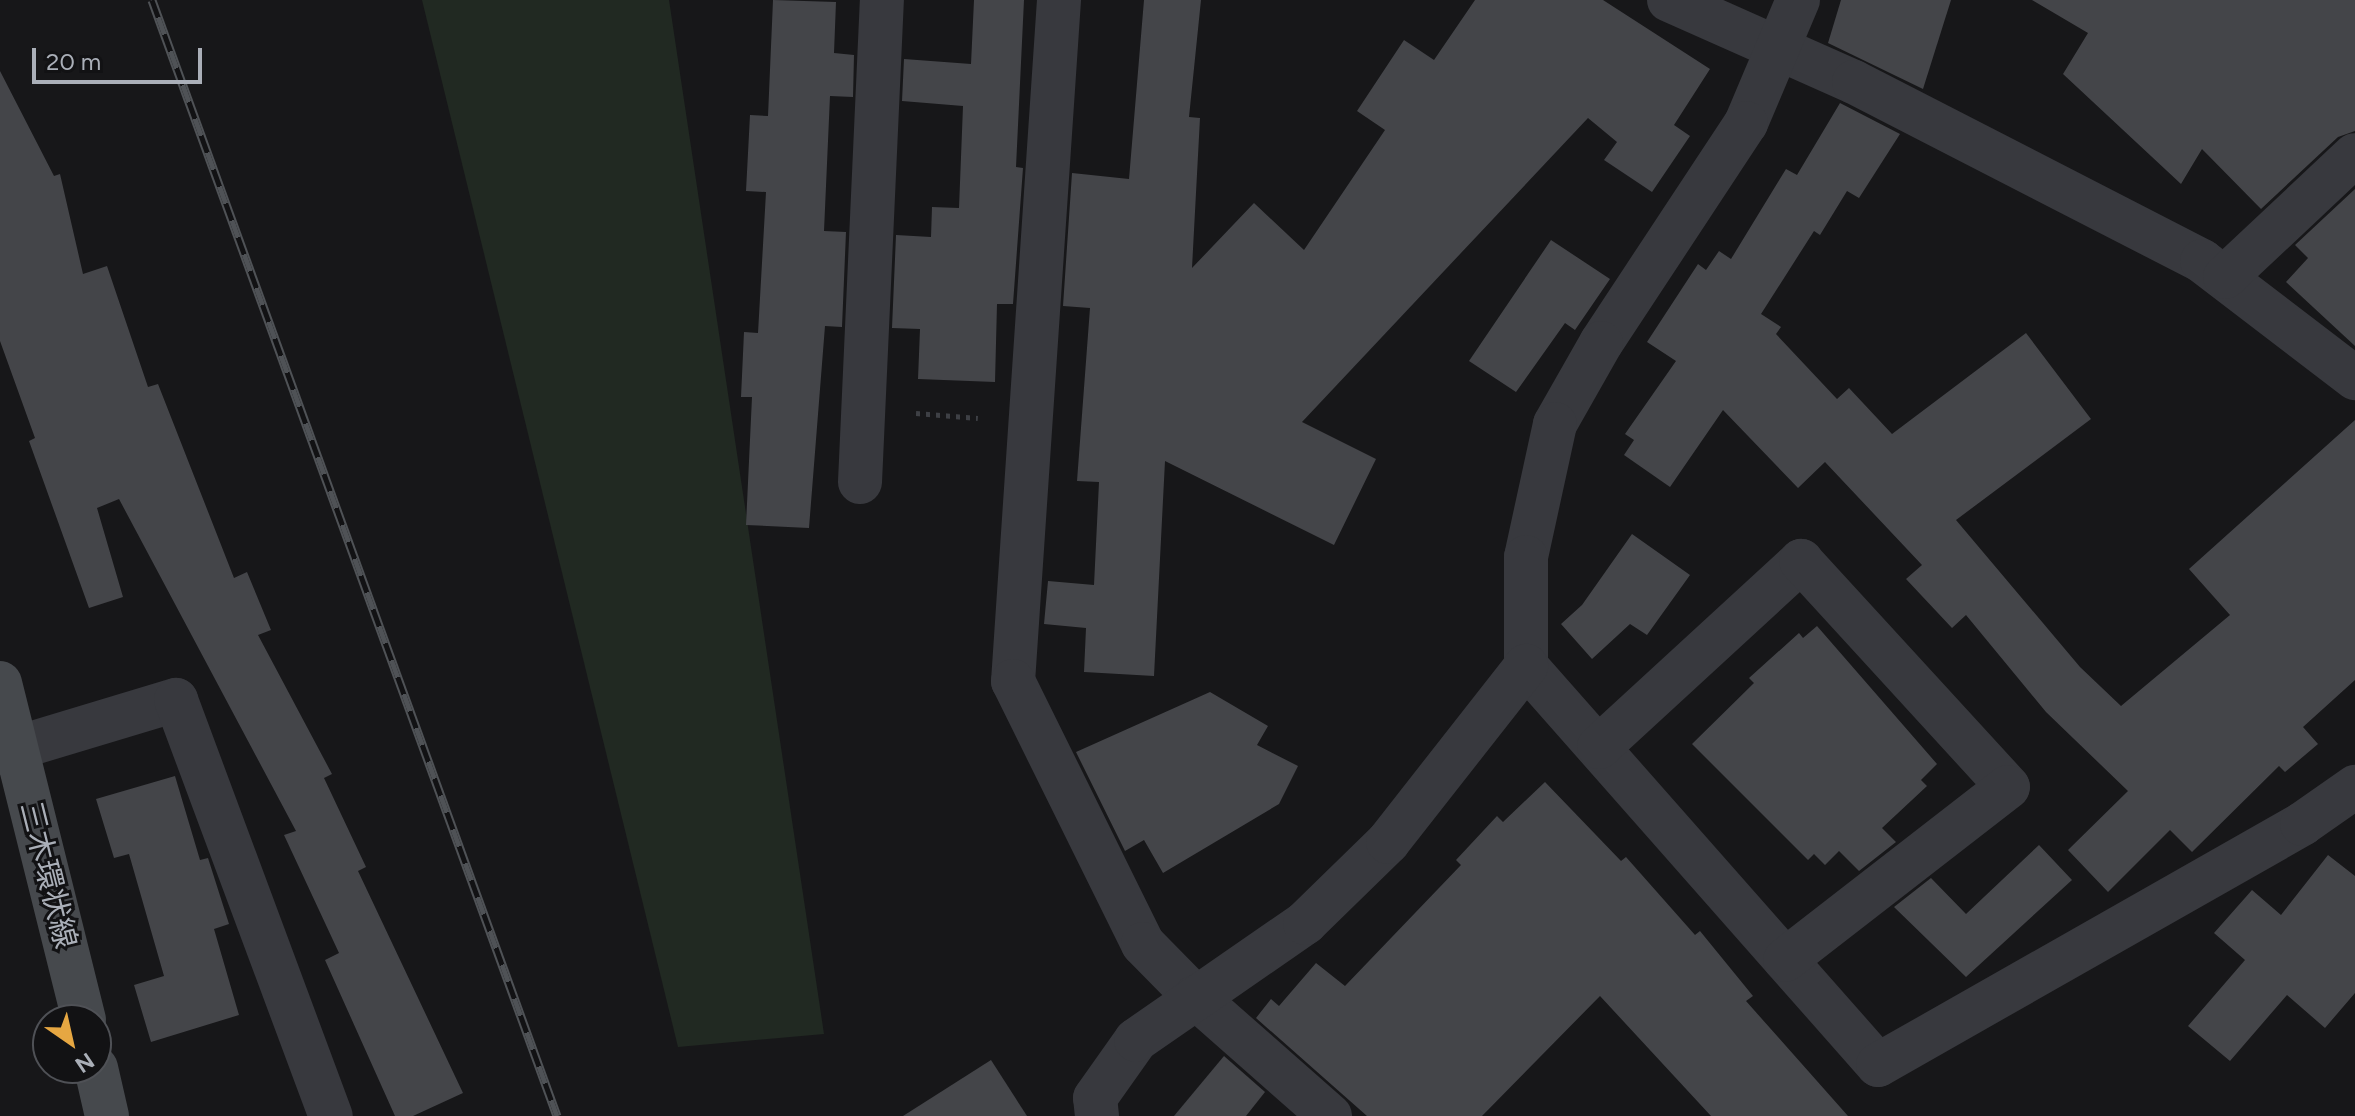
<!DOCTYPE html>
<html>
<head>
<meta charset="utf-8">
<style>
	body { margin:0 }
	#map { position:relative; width:2355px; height:1116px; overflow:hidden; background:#171719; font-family:Figtree,"Noto Sans JP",sans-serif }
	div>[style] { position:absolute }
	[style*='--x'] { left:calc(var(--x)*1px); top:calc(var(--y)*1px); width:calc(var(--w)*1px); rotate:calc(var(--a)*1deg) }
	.green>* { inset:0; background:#212922 }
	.building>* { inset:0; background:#444549 }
	.path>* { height:5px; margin-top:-2.5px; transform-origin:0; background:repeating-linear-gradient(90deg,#3e4045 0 4px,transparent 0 10px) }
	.minor>* { height:44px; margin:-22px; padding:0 22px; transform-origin:22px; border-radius:22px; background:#38393e }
	.secondary>* { height:44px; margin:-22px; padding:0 22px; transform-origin:22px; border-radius:22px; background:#46494d }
	.rail>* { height:9px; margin-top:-4.5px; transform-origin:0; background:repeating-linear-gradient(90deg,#121214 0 18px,#4f5256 0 36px); box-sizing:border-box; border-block:2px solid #4f5256 }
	span { translate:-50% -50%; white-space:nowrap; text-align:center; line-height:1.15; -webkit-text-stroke:6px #121214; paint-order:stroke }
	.street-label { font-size:30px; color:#aaafb8 }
	.north { position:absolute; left:32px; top:1004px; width:80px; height:80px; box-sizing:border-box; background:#121214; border:2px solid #4f5156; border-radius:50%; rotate:146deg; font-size:22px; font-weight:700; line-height:32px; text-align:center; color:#aaafb8 }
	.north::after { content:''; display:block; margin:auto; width:28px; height:36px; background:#e6a742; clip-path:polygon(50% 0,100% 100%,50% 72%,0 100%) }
	.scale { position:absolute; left:32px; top:48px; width:170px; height:36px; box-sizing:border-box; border:4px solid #aaafb8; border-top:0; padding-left:10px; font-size:24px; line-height:28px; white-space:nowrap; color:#aaafb8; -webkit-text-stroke:6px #121214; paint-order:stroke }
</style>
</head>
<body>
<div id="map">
	<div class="green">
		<div style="clip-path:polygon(422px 0,669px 0,824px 1034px,678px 1047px)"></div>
	</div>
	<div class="building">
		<div style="clip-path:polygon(773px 0,836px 2px,834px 53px,854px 55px,853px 97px,830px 96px,824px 231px,846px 232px,842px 327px,825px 326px,809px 528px,746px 525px,752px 397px,741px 397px,744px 332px,758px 333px,766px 192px,746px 191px,750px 115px,768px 116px)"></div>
		<div style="clip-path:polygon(974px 0,1024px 0,1016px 167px,1023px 168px,1013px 304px,997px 304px,995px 382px,918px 379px,920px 329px,892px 328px,896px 235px,931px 237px,932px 207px,959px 208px,963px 106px,902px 101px,904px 59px,971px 64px)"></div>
		<div style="clip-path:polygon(1144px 0,1201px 0,1189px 117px,1200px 118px,1192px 268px,1254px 203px,1304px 250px,1385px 130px,1357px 111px,1404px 40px,1434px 60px,1475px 0,1603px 0,1710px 69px,1674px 125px,1690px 136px,1652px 192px,1604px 160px,1617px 142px,1588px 118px,1302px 422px,1376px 459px,1334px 545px,1165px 461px,1154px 676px,1084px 672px,1086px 628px,1044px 624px,1048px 581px,1094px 585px,1099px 482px,1077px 481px,1090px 308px,1063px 306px,1072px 173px,1129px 179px)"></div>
		<div style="clip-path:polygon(1841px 0,1951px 0,1923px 89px,1828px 43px)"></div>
		<div style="clip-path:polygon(2032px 0,2355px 0,2355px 131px,2338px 137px,2261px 209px,2202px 149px,2181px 184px,2063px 74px,2088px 33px)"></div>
		<div style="clip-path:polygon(0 71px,54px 176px,60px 174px,83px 274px,107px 266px,148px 387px,158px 384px,234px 578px,247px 572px,271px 630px,258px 635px,332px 774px,324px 778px,366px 867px,358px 871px,463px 1093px,413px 1116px,395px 1116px,325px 960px,339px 953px,284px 835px,296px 831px,119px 499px,97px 508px,123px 597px,89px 608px,29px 441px,35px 438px,0 341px)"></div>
		<div style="clip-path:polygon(1840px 103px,1900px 134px,1859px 198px,1847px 191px,1820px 235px,1814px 231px,1761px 314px,1781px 327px,1776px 334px,1837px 399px,1849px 388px,1892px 434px,2026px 333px,2091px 419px,1956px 520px,2080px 667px,2121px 706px,2230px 615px,2189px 569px,2355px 420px,2355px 680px,2303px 727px,2318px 744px,2285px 772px,2279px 766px,2192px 852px,2170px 830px,2108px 892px,2068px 850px,2128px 791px,2046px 712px,1966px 615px,1952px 628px,1906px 579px,1922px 565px,1825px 462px,1798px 488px,1723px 410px,1670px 487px,1624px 455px,1634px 440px,1625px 434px,1676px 361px,1647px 342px,1698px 264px,1706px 270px,1719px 251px,1731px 259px,1786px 169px,1797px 175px)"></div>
		<div style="clip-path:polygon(2355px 189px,2355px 346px,2286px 282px,2308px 258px,2295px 245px)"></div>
		<div style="clip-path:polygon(1551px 240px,1610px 279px,1575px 330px,1565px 323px,1516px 392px,1469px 361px)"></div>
		<div style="clip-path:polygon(1632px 534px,1690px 575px,1647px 635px,1630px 624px,1592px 659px,1561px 624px,1582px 605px)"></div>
		<div style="clip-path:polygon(1817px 626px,1937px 764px,1921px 780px,1927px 786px,1882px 828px,1896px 842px,1859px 871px,1839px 851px,1825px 865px,1814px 854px,1808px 860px,1692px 744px,1754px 683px,1749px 678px,1799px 633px,1803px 638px)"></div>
		<div style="clip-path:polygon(1210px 692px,1268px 726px,1257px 745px,1298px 766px,1279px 804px,1163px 873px,1144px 840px,1125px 851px,1076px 752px)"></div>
		<div style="clip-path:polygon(175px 776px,200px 860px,208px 858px,229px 924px,214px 929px,239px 1015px,151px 1042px,134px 985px,164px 976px,129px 854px,114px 858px,96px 799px)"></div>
		<div style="clip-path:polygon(1545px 782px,1621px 861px,1626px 857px,1695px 935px,1700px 931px,1753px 996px,1746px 1001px,1848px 1116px,1711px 1116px,1600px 996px,1482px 1116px,1367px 1116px,1256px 1018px,1271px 999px,1279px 1006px,1316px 963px,1345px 986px,1461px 865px,1456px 860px,1497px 816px,1503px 822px)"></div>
		<div style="clip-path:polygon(2039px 845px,2072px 880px,1966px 977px,1894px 907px,1931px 878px,1966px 914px)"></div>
		<div style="clip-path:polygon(2328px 855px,2355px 876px,2355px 993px,2325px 1028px,2287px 995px,2230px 1061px,2188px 1026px,2245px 960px,2214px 933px,2252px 890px,2281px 915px)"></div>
		<div style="clip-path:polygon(1224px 1056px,1265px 1092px,1246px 1116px,1174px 1116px)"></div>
		<div style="clip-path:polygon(991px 1060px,1027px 1116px,903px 1116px)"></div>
	</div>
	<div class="path">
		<div style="--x:916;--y:413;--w:62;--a:4.6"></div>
	</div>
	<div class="minor">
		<div style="--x:1059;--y:0;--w:683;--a:93.86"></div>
		<div style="--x:1013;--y:681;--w:293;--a:63.7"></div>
		<div style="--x:1143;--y:944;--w:74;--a:45.5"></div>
		<div style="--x:1195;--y:997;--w:180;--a:41.4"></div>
		<div style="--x:1669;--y:0;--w:202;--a:23.9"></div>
		<div style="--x:1854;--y:82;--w:391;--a:27.2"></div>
		<div style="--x:2202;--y:261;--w:193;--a:37.4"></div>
		<div style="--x:1798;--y:0;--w:134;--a:112.9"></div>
		<div style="--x:1746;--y:123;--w:263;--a:123.4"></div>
		<div style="--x:1601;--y:343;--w:93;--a:119.6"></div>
		<div style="--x:1555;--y:424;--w:136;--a:102.3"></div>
		<div style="--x:1526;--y:557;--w:109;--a:90"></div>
		<div style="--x:1526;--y:666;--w:532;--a:48.58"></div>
		<div style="--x:1878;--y:1065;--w:488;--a:-29.6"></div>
		<div style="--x:2302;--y:824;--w:65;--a:-34.9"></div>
		<div style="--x:2225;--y:277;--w:178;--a:-43.2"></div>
		<div style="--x:860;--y:482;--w:483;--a:-87.4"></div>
		<div style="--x:1599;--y:747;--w:275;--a:-42.6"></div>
		<div style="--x:1801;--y:561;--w:306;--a:47.5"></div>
		<div style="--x:2008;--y:787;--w:282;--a:142.2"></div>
		<div style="--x:0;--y:753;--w:184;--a:-16.8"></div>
		<div style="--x:176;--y:700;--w:444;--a:69.6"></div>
		<div style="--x:1097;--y:1116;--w:18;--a:-96"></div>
		<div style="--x:1095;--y:1098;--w:71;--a:-54.7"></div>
		<div style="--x:1136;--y:1040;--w:206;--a:-34.7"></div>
		<div style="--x:1305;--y:923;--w:116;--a:-44.3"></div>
		<div style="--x:1388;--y:842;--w:224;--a:-51.9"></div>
	</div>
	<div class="secondary">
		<div style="--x:0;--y:683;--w:347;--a:76"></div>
		<div style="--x:96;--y:1068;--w:49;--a:77.1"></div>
	</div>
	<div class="rail">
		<div style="--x:152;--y:0;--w:1187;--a:70.05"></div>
	</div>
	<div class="street-label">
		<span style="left:48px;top:875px;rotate:76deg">三木環状線</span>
	</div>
	<div class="north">N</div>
	<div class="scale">20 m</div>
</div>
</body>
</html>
